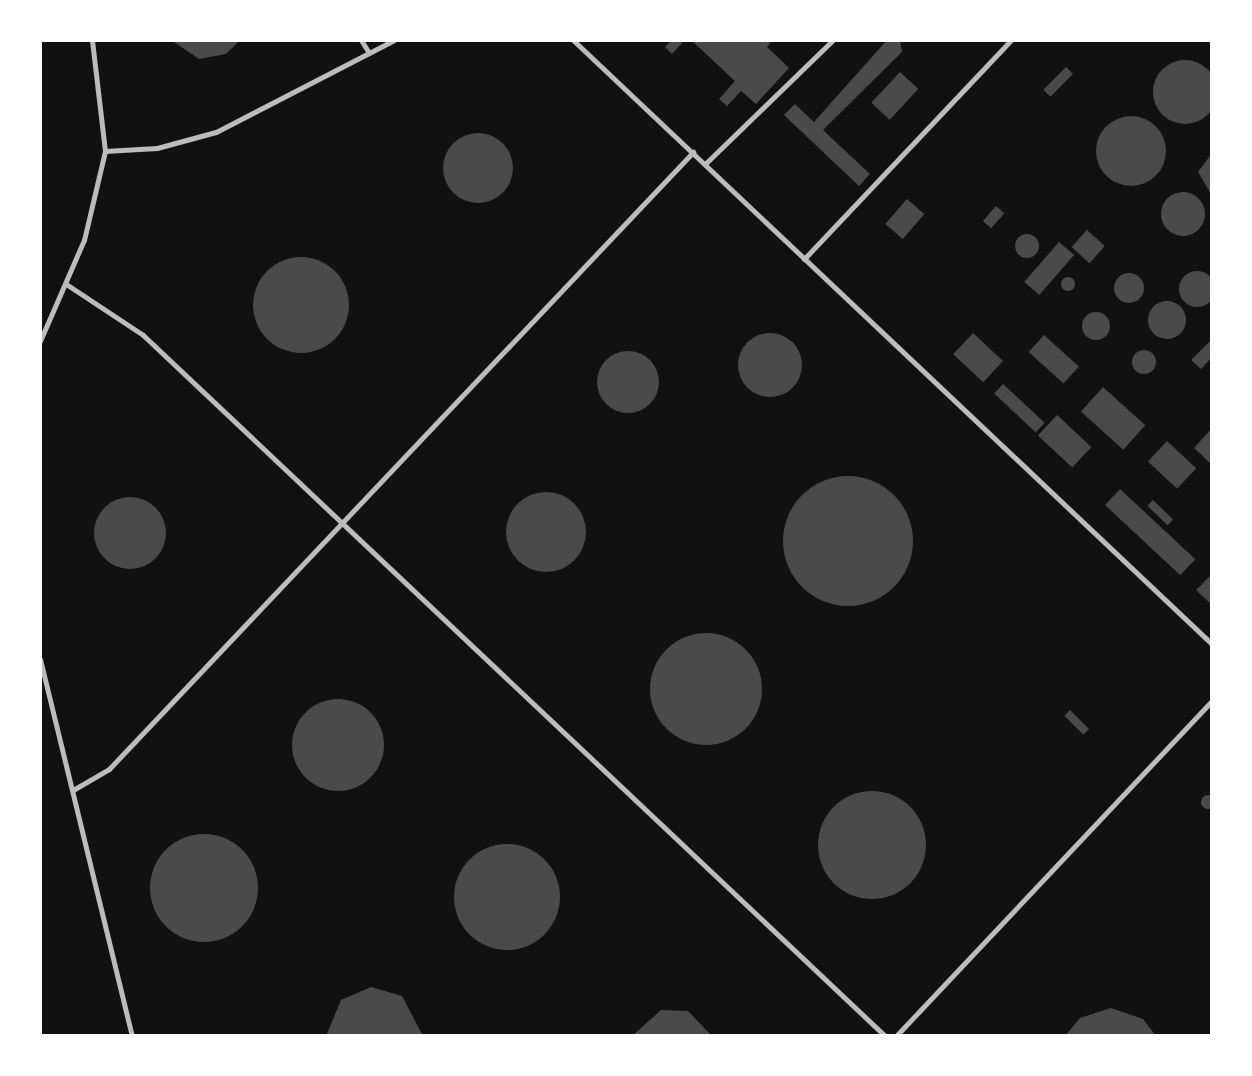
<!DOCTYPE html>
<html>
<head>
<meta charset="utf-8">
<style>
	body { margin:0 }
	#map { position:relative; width:1252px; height:1076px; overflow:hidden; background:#111; font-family:"Fira Sans",sans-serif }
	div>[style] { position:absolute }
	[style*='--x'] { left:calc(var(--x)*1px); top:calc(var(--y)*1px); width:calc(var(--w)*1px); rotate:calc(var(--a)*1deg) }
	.building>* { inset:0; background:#4a4a4a; transform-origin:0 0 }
	.round { border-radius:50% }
	.service>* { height:5px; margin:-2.5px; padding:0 2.5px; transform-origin:2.5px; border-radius:2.5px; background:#bcbcbc }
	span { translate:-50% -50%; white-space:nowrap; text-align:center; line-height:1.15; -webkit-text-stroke:9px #fff; paint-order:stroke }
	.frame { position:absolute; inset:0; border:42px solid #fff; pointer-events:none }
</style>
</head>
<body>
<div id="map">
	<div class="building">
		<div style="clip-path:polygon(171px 40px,240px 40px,226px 54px,199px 59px)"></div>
		<div style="clip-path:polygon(672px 40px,685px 40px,672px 54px,665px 47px)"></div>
		<div style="clip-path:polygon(691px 40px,773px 40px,767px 47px,789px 68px,756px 104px,741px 91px,727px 106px,719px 99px,735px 81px)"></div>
		<div style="clip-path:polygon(887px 40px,900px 40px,902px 52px,823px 130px,870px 174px,859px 186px,784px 115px,795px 104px,814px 122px)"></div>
		<div class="round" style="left:1153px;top:60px;width:64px;height:64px"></div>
		<div style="left:1066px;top:67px;width:10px;height:32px;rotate:45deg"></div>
		<div style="left:900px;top:72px;width:25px;height:42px;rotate:43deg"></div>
		<div class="round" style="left:1096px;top:116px;width:70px;height:70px"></div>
		<div class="round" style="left:443px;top:133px;width:70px;height:70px"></div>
		<div style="clip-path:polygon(1212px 153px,1212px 196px,1198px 172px)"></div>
		<div class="round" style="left:1161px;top:192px;width:44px;height:44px"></div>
		<div style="left:907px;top:199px;width:23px;height:33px;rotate:41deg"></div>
		<div style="left:996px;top:206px;width:11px;height:20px;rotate:41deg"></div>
		<div style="left:1087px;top:230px;width:24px;height:23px;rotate:42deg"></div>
		<div class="round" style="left:1015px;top:234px;width:24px;height:24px"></div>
		<div style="left:1059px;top:242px;width:20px;height:53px;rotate:41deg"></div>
		<div class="round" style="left:253px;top:257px;width:96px;height:96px"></div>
		<div class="round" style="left:1179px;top:271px;width:36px;height:36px"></div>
		<div class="round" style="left:1114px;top:273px;width:30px;height:30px"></div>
		<div class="round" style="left:1061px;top:277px;width:14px;height:14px"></div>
		<div class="round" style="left:1148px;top:301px;width:38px;height:38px"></div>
		<div class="round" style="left:1082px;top:312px;width:28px;height:28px"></div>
		<div style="left:973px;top:333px;width:41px;height:29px;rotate:43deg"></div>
		<div class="round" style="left:738px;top:333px;width:64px;height:64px"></div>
		<div style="left:1044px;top:335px;width:47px;height:23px;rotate:42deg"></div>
		<div style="clip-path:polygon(1212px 339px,1212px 357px,1201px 369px,1191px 360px)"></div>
		<div class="round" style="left:1132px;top:350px;width:24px;height:24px"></div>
		<div class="round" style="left:597px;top:351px;width:62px;height:62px"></div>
		<div style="left:1003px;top:384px;width:57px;height:13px;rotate:43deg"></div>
		<div style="left:1103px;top:387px;width:57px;height:33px;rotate:42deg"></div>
		<div style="left:1057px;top:415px;width:47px;height:28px;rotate:43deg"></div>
		<div style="clip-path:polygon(1212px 428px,1212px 465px,1194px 448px)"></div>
		<div style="left:1167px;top:441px;width:40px;height:28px;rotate:43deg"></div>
		<div class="round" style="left:783px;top:476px;width:130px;height:130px"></div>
		<div style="left:1120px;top:489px;width:103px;height:22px;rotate:43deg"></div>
		<div class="round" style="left:506px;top:492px;width:80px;height:80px"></div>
		<div class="round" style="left:94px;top:497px;width:72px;height:72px"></div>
		<div style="left:1153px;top:500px;width:28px;height:8px;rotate:44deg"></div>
		<div style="clip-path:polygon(1212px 574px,1212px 605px,1196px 590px)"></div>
		<div class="round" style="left:650px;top:633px;width:112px;height:112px"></div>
		<div class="round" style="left:292px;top:699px;width:92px;height:92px"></div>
		<div style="left:1070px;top:710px;width:27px;height:8px;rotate:45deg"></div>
		<div class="round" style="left:818px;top:791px;width:108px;height:108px"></div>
		<div class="round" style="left:1201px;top:795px;width:14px;height:14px"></div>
		<div class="round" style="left:150px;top:834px;width:108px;height:108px"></div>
		<div class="round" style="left:454px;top:844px;width:106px;height:106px"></div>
		<div style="clip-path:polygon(371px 987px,402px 996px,423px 1036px,326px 1036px,341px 1000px)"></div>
		<div style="clip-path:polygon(1111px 1008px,1143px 1019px,1156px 1036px,1065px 1036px,1080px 1018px)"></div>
		<div style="clip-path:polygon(661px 1010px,688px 1011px,712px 1036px,632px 1036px)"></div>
	</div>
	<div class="service">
		<div style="--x:361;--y:40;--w:15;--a:58"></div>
		<div style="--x:573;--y:40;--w:879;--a:43.39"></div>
		<div style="--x:105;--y:151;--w:52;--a:-3.3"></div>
		<div style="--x:157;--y:148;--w:61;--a:-15.2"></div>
		<div style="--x:216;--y:132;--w:200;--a:-27.3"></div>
		<div style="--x:706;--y:163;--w:177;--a:-44.1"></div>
		<div style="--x:804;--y:259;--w:301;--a:-46.6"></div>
		<div style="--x:66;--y:284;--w:92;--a:33.5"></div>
		<div style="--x:143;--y:335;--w:1021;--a:43.37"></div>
		<div style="--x:40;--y:341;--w:110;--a:-66.5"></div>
		<div style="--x:84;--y:240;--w:91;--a:-76.7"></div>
		<div style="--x:105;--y:151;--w:112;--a:-96.7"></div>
		<div style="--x:40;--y:659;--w:388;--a:76.3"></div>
		<div style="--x:73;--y:790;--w:42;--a:-30.3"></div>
		<div style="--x:109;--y:769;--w:850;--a:-46.57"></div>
		<div style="--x:896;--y:1036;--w:461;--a:-46.7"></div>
	</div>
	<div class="frame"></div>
</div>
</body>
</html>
